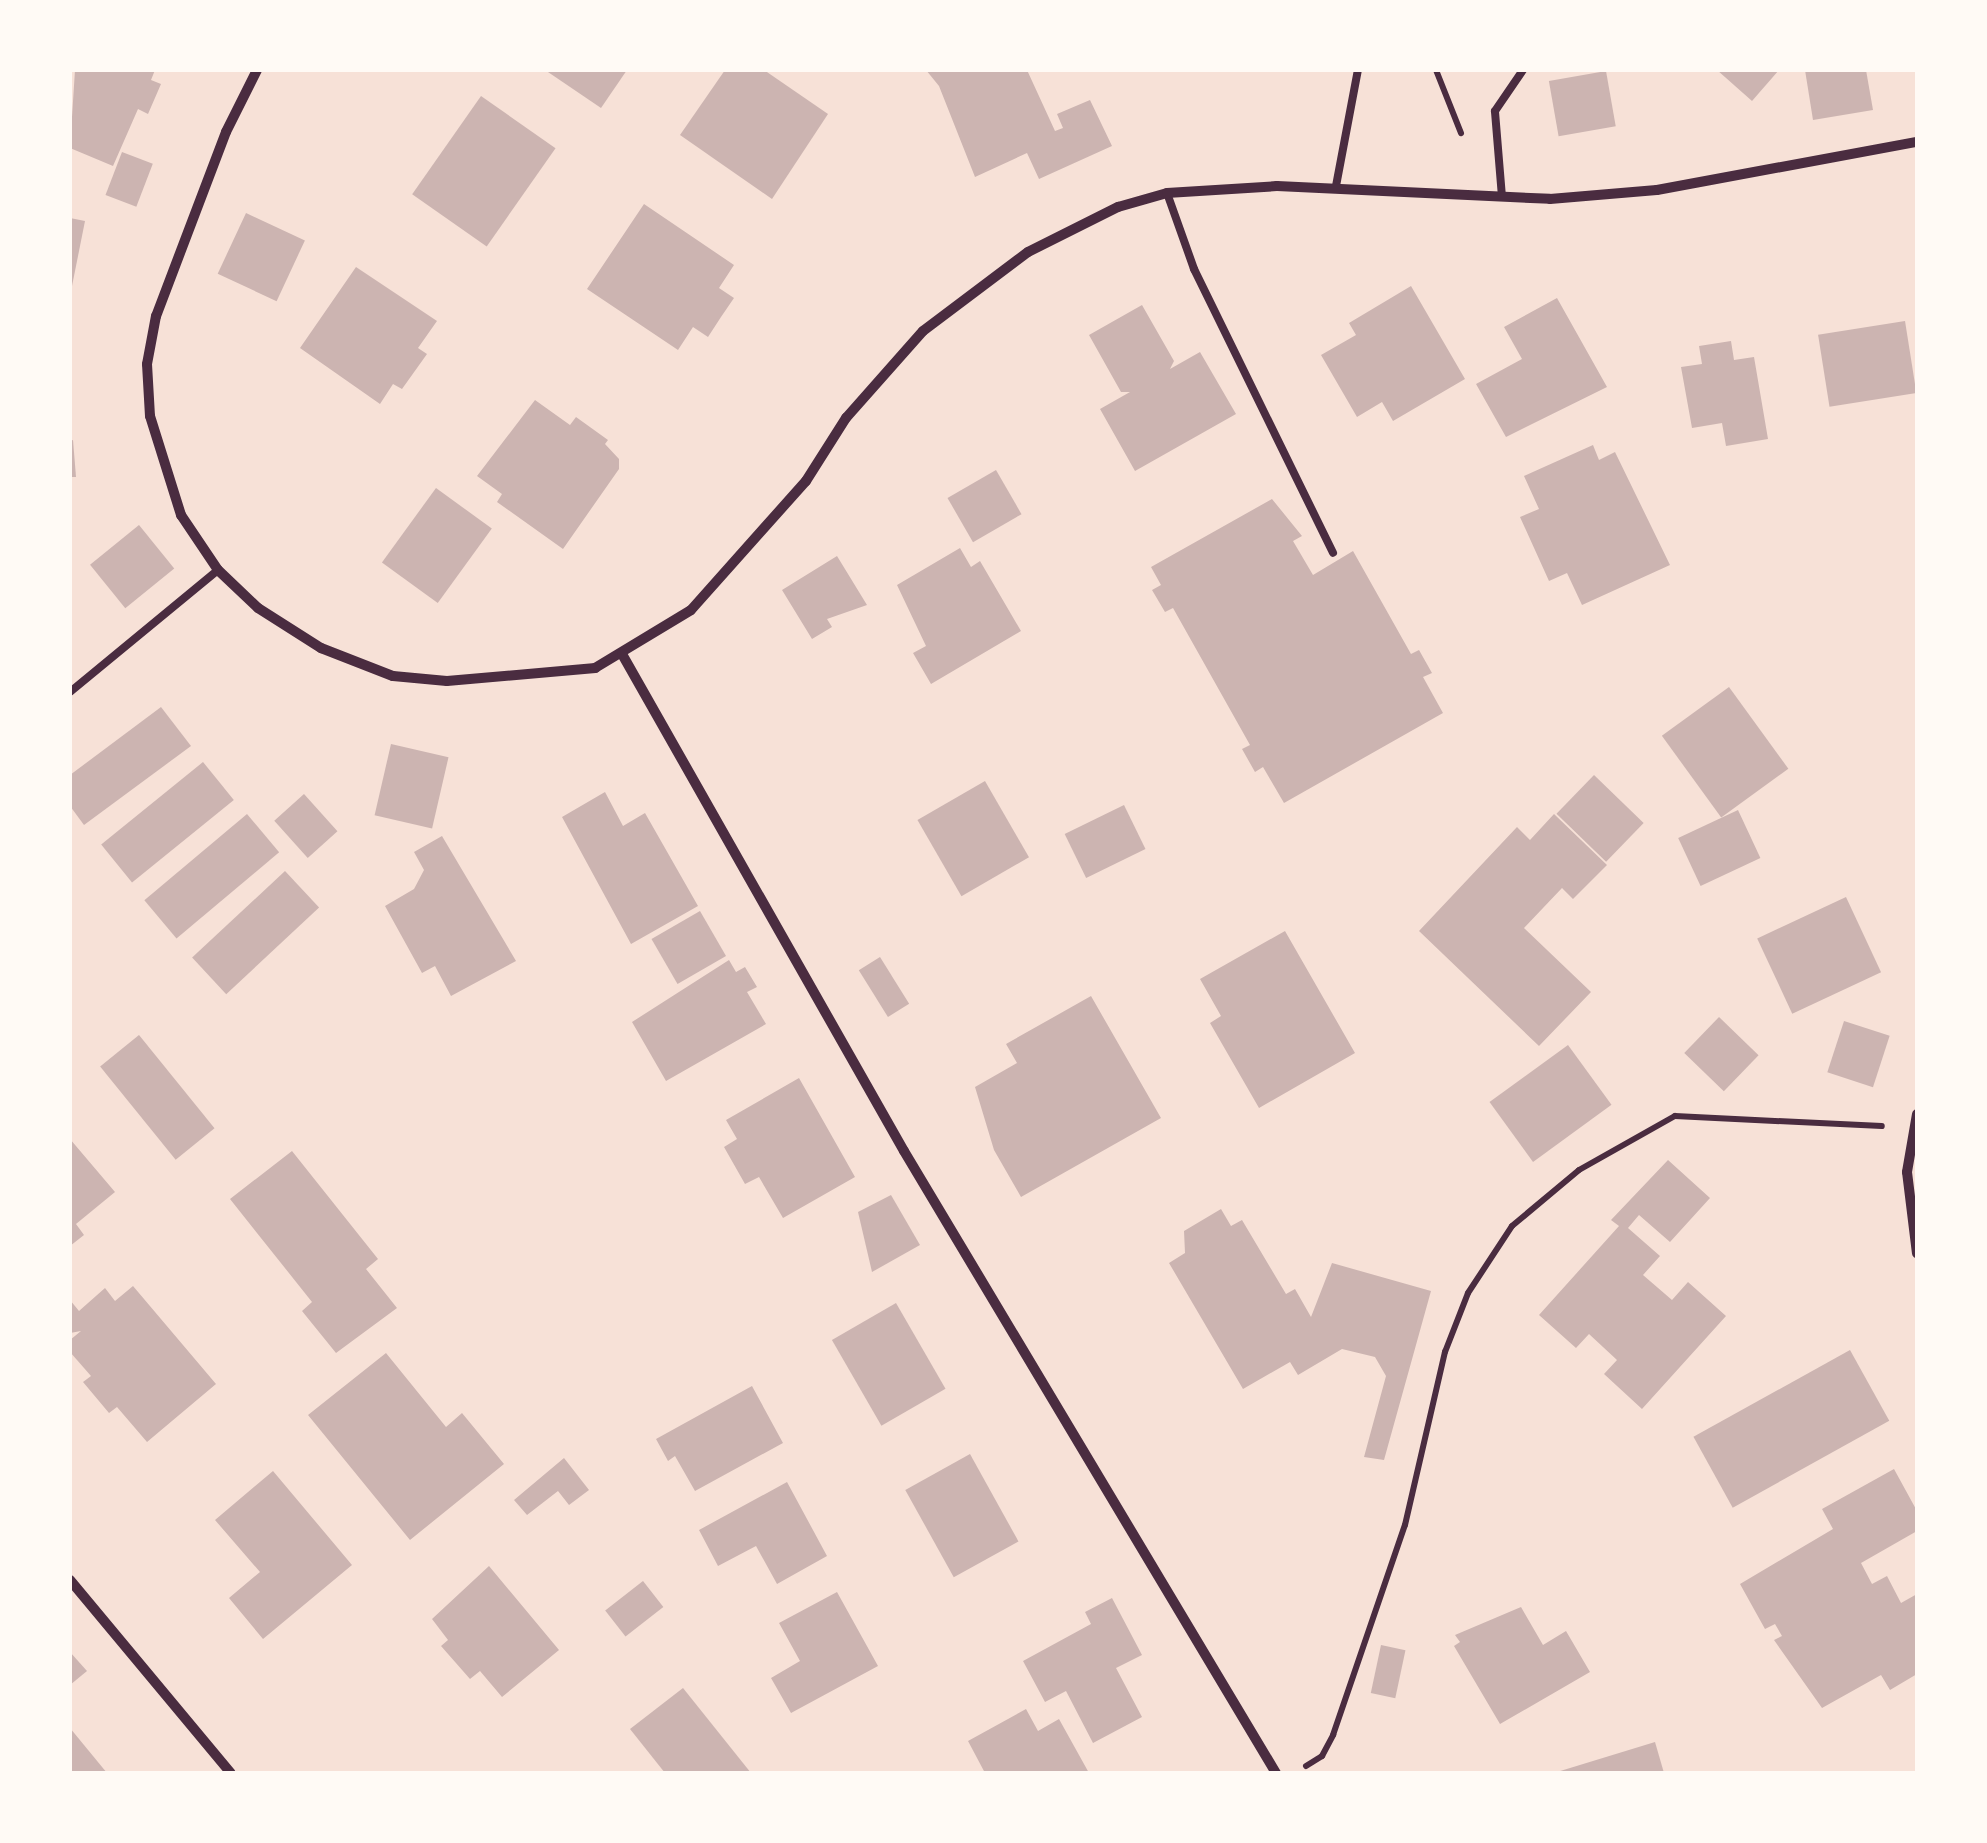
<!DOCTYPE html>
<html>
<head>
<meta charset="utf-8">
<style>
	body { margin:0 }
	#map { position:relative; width:1987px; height:1843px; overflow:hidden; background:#f7e1d7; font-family:"Public Sans",sans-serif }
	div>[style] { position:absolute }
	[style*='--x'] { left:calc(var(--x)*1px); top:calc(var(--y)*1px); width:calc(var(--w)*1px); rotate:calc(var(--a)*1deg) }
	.building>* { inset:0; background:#ccb4b1; transform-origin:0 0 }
	.path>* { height:6px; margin:-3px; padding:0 3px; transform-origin:3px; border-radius:3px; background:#4a2c40 }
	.service>* { height:8px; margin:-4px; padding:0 4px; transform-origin:4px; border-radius:4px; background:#4a2c40 }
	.minor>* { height:10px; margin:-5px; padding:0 5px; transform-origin:5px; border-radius:5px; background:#4a2c40 }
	span { translate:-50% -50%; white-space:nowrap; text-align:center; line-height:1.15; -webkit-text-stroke:8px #fffaf5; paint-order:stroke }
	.frame { position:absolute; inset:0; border:72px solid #fffaf5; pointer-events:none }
</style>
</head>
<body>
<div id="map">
	<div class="building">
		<div style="clip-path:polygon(75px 70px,155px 70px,151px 80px,161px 84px,148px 114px,138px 109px,113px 166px,70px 148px)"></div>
		<div style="clip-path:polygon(545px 70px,627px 70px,601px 108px)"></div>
		<div style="clip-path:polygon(725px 70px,764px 70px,828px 114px,772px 199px,680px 135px)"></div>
		<div style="clip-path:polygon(926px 70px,1027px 70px,1055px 131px,1063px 128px,1057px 114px,1090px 100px,1112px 146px,1039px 179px,1027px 153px,975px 177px,939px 86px)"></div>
		<div style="clip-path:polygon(1717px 70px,1779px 70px,1752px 101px)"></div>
		<div style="clip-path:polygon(1805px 70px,1866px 70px,1873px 110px,1813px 120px)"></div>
		<div style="left:1606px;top:71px;width:56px;height:58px;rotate:80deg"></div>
		<div style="left:481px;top:96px;width:91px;height:120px;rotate:35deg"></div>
		<div style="left:122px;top:152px;width:33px;height:46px;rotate:21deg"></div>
		<div style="clip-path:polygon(644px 204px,734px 265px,719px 288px,734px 298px,721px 317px,708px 337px,693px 327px,678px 350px,587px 289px)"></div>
		<div style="left:246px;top:213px;width:65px;height:67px;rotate:25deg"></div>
		<div style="clip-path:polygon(70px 218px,85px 221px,72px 286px,70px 286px)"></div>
		<div style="clip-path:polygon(356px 267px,437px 321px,418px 348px,427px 354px,402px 389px,393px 384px,380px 404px,300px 348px)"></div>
		<div style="clip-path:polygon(1411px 286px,1465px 379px,1393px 421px,1382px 402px,1357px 417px,1321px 355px,1356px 335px,1349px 323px)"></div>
		<div style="clip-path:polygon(1557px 298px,1607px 387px,1506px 437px,1476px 384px,1522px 359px,1504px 327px)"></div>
		<div style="clip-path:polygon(1142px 305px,1174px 361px,1170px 369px,1200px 352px,1236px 414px,1135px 471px,1100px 409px,1130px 392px,1121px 392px,1089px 335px)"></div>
		<div style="left:1905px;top:321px;width:73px;height:88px;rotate:81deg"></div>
		<div style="clip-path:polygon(1731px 341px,1734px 360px,1754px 357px,1768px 439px,1726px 446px,1722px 423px,1692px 428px,1681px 367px,1702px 364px,1699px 346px)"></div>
		<div style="clip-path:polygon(535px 400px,570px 425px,576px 417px,608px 440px,605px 444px,619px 459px,619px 469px,563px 549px,497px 502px,502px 494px,477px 476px)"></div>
		<div style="clip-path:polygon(73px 440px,76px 477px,70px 477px,70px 441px)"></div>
		<div style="clip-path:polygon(1593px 445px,1599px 460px,1615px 452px,1670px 565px,1582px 605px,1567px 573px,1549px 581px,1520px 517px,1539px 509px,1524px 476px)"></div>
		<div style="left:996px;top:470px;width:51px;height:56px;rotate:60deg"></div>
		<div style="left:436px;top:488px;width:69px;height:92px;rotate:36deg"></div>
		<div style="clip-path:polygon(1272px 499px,1302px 536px,1293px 541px,1313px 575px,1353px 551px,1411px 654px,1419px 650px,1432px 673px,1423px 677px,1443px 713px,1284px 803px,1263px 767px,1255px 772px,1242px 749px,1250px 745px,1173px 608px,1165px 612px,1152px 590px,1161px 585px,1151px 567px)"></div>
		<div style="left:139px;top:525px;width:56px;height:63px;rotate:51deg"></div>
		<div style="clip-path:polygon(960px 548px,971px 567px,980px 561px,1021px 631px,931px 684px,913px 653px,926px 646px,897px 585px)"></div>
		<div style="clip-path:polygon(837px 556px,867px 605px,827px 619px,832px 627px,812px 639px,782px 590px)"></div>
		<div style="left:1729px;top:687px;width:101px;height:83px;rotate:54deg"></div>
		<div style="clip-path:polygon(161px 707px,191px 746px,84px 825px,70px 806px,70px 775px)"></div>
		<div style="left:391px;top:744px;width:59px;height:73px;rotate:13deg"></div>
		<div style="left:203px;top:762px;width:49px;height:131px;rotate:51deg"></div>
		<div style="left:1594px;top:775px;width:69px;height:54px;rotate:44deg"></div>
		<div style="left:985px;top:781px;width:88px;height:78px;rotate:60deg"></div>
		<div style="clip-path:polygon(605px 792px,623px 826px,645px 813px,698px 906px,631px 944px,562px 817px)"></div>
		<div style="left:304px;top:794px;width:50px;height:40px;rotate:48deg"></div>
		<div style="left:1124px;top:805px;width:49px;height:66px;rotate:64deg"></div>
		<div style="left:1738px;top:810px;width:53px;height:66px;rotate:65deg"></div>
		<div style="left:247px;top:814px;width:50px;height:134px;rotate:50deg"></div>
		<div style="clip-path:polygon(1554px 814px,1607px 865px,1573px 899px,1562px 888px,1524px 928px,1591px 992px,1539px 1046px,1419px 931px,1517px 827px,1530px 840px)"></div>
		<div style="clip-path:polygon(442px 836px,516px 961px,451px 996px,435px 966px,422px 973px,385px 906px,414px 889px,424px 870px,414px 852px)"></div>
		<div style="left:285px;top:871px;width:50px;height:127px;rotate:47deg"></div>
		<div style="left:1846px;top:897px;width:83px;height:98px;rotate:65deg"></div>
		<div style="left:700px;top:911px;width:52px;height:56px;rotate:60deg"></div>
		<div style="clip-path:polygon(1285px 931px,1355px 1053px,1259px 1108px,1210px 1023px,1221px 1016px,1200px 979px)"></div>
		<div style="left:880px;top:957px;width:55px;height:25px;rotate:58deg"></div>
		<div style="clip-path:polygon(729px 960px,736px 972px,745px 967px,757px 987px,747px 992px,766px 1024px,666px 1081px,632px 1022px)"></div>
		<div style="clip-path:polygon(1091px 996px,1161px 1118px,1021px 1197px,994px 1150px,975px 1087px,1017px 1063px,1006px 1044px)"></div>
		<div style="left:1719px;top:1017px;width:55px;height:50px;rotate:44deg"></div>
		<div style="left:1844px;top:1021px;width:48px;height:54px;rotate:18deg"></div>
		<div style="left:139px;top:1035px;width:120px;height:50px;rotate:51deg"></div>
		<div style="left:1568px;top:1045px;width:74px;height:97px;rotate:54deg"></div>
		<div style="clip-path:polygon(799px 1078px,855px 1177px,783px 1218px,759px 1177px,745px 1184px,724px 1147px,737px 1139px,726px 1120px)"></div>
		<div style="clip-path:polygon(70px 1139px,115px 1192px,76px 1224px,84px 1235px,70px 1246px)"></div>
		<div style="clip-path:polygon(292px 1151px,378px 1259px,366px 1269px,397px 1308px,336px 1353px,302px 1311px,312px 1302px,230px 1199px)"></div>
		<div style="clip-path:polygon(1668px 1160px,1710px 1198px,1670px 1242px,1639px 1215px,1628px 1228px,1660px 1256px,1643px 1275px,1672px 1300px,1688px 1282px,1726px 1316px,1642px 1409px,1604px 1374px,1617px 1360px,1589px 1334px,1576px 1348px,1539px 1315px,1619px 1226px,1611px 1220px)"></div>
		<div style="clip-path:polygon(891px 1195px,920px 1245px,872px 1272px,858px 1212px)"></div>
		<div style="clip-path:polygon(1221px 1209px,1231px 1226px,1242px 1220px,1286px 1294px,1295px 1289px,1311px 1317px,1332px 1263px,1431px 1291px,1384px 1460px,1364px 1457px,1386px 1376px,1375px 1357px,1342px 1349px,1298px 1375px,1290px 1362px,1243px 1389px,1169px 1263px,1185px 1253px,1184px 1231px)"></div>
		<div style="clip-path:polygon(133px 1286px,216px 1384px,147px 1442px,117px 1407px,109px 1413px,83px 1382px,91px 1376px,70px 1352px,70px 1340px,81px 1331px,70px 1333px,70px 1300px,79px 1311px,105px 1288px,115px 1301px)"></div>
		<div style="left:896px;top:1303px;width:99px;height:74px;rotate:60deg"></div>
		<div style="left:1850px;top:1350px;width:81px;height:179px;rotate:61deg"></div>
		<div style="clip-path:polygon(386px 1353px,446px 1427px,462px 1413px,504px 1464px,410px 1540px,308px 1415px)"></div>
		<div style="clip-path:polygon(752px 1386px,783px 1443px,695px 1491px,675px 1456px,668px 1461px,656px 1439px)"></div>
		<div style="left:970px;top:1454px;width:100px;height:74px;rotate:61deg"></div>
		<div style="clip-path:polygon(564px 1458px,589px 1490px,569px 1505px,558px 1491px,527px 1515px,514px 1500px)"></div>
		<div style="clip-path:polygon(1894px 1469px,1917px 1511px,1917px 1531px,1861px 1563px,1872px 1584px,1887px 1576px,1901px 1603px,1917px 1594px,1917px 1674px,1890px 1690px,1881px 1675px,1822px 1708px,1774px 1640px,1782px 1636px,1775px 1624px,1765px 1629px,1740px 1584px,1833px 1529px,1822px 1509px)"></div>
		<div style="clip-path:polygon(273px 1471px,352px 1565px,263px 1639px,229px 1598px,260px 1572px,215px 1520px)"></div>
		<div style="clip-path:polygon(787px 1482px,827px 1556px,777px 1584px,756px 1546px,718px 1566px,699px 1530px)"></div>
		<div style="clip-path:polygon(489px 1566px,559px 1650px,502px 1697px,480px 1671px,470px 1679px,441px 1646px,448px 1640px,432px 1619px)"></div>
		<div style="left:643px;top:1581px;width:33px;height:48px;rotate:52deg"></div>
		<div style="clip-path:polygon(837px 1592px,878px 1666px,791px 1713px,771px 1678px,800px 1661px,779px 1623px)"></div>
		<div style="clip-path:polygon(1112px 1598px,1142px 1655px,1116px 1668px,1142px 1717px,1093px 1743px,1066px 1691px,1045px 1702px,1023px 1661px,1091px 1624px,1085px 1612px)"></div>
		<div style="clip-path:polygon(1521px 1607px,1543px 1645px,1566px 1631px,1590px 1672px,1500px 1724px,1454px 1646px,1460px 1642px,1455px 1635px)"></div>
		<div style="left:1381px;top:1645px;width:25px;height:49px;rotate:12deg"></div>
		<div style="clip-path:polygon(70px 1652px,87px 1671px,70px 1685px)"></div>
		<div style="clip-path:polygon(683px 1688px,751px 1773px,665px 1773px,630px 1729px)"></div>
		<div style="clip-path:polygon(1026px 1709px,1038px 1731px,1059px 1719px,1089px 1773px,985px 1773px,968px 1741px)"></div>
		<div style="clip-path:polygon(70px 1728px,107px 1773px,70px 1773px)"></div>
		<div style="clip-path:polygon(1655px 1742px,1664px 1773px,1557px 1773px,1557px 1772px)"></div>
	</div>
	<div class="path">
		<div style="--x:1436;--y:70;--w:68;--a:68.4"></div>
		<div style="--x:1306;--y:1766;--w:19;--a:-32"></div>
		<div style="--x:1322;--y:1756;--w:24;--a:-62"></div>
		<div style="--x:1333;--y:1735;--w:222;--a:-71.1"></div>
		<div style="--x:1405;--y:1525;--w:178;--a:-77"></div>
		<div style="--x:1445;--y:1352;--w:63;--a:-68.7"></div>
		<div style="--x:1468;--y:1293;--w:80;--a:-56.7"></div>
		<div style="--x:1512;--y:1226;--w:87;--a:-39.9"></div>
		<div style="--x:1579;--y:1170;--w:110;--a:-29.4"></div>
		<div style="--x:1675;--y:1116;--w:207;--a:2.8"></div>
	</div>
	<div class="service">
		<div style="--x:1336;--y:186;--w:118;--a:-79.3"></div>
		<div style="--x:1167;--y:193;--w:81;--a:70.4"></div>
		<div style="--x:1194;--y:269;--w:316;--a:63.9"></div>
		<div style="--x:1502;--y:197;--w:86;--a:-94.7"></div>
		<div style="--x:1495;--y:111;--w:50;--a:-55.7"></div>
		<div style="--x:70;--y:692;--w:192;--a:-39.5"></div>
	</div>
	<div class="minor">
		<div style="--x:257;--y:70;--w:69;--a:116.6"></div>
		<div style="--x:226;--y:132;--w:197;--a:110.8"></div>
		<div style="--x:156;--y:316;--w:49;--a:100.6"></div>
		<div style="--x:147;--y:364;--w:52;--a:86.7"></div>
		<div style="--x:150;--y:416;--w:104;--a:72.6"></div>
		<div style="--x:181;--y:515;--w:66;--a:56.1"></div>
		<div style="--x:218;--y:570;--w:55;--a:43.5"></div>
		<div style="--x:258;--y:608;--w:75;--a:32.4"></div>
		<div style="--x:321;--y:648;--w:77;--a:21.3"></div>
		<div style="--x:393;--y:676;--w:54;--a:5.3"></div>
		<div style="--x:447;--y:681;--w:149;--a:-5"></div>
		<div style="--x:595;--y:668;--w:112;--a:-31.1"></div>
		<div style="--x:691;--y:610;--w:173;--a:-48.3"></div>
		<div style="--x:806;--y:481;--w:75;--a:-57.6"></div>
		<div style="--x:846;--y:418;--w:116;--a:-48.5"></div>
		<div style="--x:923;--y:331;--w:131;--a:-37"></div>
		<div style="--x:1028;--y:252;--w:101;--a:-26.6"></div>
		<div style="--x:1118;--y:207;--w:51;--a:-15.9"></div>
		<div style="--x:1167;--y:193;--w:110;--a:-3.6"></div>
		<div style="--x:1277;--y:186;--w:273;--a:2.7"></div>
		<div style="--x:1550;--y:199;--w:107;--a:-4.8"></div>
		<div style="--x:1657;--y:190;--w:264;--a:-10.5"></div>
		<div style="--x:622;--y:654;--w:571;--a:60.43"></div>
		<div style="--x:904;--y:1151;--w:725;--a:59.12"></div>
		<div style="--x:1917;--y:1114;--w:59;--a:99.8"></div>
		<div style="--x:1907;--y:1172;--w:82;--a:83"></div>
		<div style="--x:70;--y:1580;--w:251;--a:50.2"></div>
	</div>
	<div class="frame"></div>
</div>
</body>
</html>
